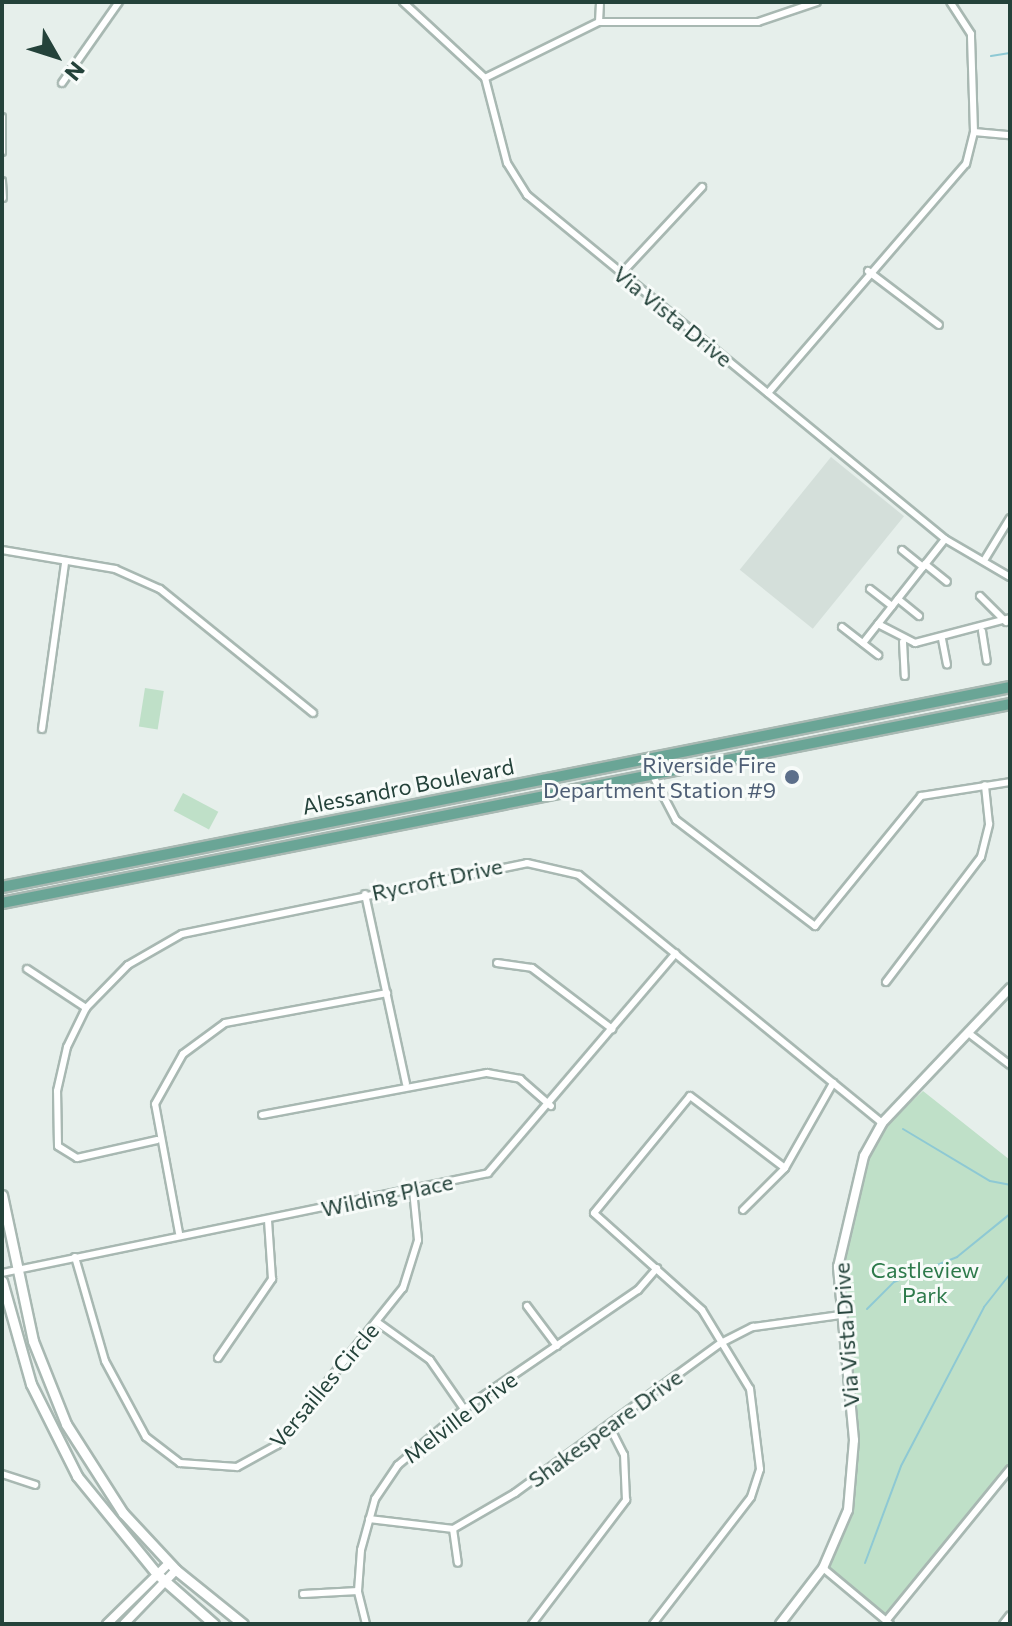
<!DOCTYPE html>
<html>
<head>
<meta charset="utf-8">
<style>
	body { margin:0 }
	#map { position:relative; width:1012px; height:1626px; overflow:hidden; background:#e6efeb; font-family:Commissioner,sans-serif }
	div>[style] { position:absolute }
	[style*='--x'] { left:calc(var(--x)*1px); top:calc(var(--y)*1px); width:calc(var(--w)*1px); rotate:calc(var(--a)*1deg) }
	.built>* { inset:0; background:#d4dfda; transform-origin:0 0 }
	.green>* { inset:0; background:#bfe0c8; transform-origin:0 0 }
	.stream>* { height:2px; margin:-1px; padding:0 1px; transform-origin:1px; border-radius:1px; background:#8ec9d4 }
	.roads { filter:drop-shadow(2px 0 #a8b8b2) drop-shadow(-2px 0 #a8b8b2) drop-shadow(0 2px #a8b8b2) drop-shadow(0 -2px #a8b8b2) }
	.minor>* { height:6px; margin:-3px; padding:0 3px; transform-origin:3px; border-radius:3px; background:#fff }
	.tertiary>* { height:8px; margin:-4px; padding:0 4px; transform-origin:4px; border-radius:4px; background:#fff }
	.secondary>* { height:9px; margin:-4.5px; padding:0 4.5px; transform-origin:4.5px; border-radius:4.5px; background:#fff }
	.primary>* { height:10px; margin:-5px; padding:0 5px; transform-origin:5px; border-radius:5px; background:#6aa596 }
	.dots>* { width:22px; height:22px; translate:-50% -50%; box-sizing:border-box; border:4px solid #f7fbf9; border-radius:50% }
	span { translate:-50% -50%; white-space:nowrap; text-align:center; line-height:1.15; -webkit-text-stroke:6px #f7fbf9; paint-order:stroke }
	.street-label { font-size:22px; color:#24423a }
	.service-label { font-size:22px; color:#4e5e75 }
	.right { translate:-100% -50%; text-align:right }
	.park-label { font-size:22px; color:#2d7a4b }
	.frame { position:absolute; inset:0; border:4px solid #24423a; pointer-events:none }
	.north { position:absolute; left:16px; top:16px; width:80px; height:80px; -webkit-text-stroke:6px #f7fbf9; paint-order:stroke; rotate:129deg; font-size:22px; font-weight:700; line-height:32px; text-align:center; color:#24423a }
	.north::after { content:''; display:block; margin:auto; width:28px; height:36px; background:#24423a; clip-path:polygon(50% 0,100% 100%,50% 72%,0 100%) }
</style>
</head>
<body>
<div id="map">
	<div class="built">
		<div style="left:831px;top:457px;width:94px;height:145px;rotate:39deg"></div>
	</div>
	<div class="green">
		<div style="left:145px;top:688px;width:19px;height:39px;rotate:9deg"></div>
		<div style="left:183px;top:793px;width:40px;height:20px;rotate:28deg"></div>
		<div style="clip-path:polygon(923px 1091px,1010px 1160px,1010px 1470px,886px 1624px,820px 1573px,853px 1488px,840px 1246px,860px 1166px,884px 1127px)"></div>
	</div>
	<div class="stream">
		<div style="--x:991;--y:56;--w:19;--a:-9"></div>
		<div style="--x:903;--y:1129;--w:101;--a:30.9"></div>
		<div style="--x:990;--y:1181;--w:20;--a:11"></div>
		<div style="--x:867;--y:1309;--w:38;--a:-45"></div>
		<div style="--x:894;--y:1282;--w:68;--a:-21.6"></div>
		<div style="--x:957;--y:1257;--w:68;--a:-39.1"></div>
		<div style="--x:865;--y:1563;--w:103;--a:-69.6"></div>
		<div style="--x:901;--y:1466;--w:179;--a:-62.4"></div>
		<div style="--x:984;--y:1307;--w:42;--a:-51.8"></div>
	</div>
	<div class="roads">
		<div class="minor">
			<div style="--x:403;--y:2;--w:112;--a:42.8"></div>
			<div style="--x:485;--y:78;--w:88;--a:75.5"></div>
			<div style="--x:507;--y:163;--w:38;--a:58"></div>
			<div style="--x:527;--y:195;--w:541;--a:39.45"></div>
			<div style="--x:945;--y:539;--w:75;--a:30.3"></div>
			<div style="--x:599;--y:22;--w:20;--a:-87"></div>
			<div style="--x:485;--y:78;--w:127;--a:-26.2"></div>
			<div style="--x:599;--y:22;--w:159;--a:0"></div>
			<div style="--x:758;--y:22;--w:62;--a:-18.7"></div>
			<div style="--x:62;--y:83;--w:99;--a:-54.9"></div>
			<div style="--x:2;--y:117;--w:35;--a:90"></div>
			<div style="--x:974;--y:132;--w:36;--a:5"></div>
			<div style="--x:2;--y:181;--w:17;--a:87"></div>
			<div style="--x:868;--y:271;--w:89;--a:37.3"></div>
			<div style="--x:621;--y:274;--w:119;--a:-47"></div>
			<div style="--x:768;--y:393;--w:303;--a:-49.2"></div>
			<div style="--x:966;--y:164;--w:33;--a:-76"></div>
			<div style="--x:974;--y:132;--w:98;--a:-91.8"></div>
			<div style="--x:971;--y:34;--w:38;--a:-123"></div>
			<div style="--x:2;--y:550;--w:115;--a:9.5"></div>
			<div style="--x:115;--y:569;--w:49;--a:24"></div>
			<div style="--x:160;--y:589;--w:197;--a:39"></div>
			<div style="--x:902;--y:550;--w:27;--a:39"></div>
			<div style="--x:985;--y:559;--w:48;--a:-58.6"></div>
			<div style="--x:925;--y:564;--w:28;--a:39"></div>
			<div style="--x:870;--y:589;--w:28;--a:38"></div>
			<div style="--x:980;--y:596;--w:37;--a:45"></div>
			<div style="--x:898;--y:599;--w:27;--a:39"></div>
			<div style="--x:878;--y:624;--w:42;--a:27.2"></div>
			<div style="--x:915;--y:643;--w:98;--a:-14.7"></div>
			<div style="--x:842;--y:627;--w:46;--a:37.9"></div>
			<div style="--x:982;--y:631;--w:30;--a:81"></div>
			<div style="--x:942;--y:639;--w:26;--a:79"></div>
			<div style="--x:903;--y:642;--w:34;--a:87"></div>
			<div style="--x:863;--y:643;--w:132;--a:-51.7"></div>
			<div style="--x:42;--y:729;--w:168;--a:-82.1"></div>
			<div style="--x:653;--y:776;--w:50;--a:62.4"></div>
			<div style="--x:676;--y:820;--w:175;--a:37.3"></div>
			<div style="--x:815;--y:926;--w:168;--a:-50.8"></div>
			<div style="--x:921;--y:796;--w:90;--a:-8.9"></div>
			<div style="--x:365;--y:894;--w:194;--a:77.8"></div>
			<div style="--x:497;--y:963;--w:35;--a:8"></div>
			<div style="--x:532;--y:968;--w:101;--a:37.3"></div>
			<div style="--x:27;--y:969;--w:71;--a:33.5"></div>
			<div style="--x:886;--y:982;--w:157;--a:-52.8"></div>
			<div style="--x:981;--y:857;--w:34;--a:-76"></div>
			<div style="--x:989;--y:824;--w:39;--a:-96"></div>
			<div style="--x:971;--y:1035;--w:49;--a:37.6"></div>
			<div style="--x:262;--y:1115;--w:229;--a:-10.6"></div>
			<div style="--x:487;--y:1073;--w:34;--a:10"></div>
			<div style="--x:520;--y:1079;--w:41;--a:41.1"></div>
			<div style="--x:157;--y:1140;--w:82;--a:167.3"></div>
			<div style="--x:77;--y:1158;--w:22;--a:-148"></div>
			<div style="--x:58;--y:1146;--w:55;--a:-91"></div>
			<div style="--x:57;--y:1091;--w:45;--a:-77.2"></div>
			<div style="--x:67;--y:1047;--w:43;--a:-64"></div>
			<div style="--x:86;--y:1008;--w:60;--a:-45.7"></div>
			<div style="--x:128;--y:965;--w:62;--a:-29.9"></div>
			<div style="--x:182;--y:934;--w:352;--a:-11.6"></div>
			<div style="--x:527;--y:863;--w:53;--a:13"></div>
			<div style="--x:579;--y:875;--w:392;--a:39.3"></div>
			<div style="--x:743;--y:1210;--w:59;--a:-45"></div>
			<div style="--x:785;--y:1168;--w:98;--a:-60.5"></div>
			<div style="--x:179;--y:1233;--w:131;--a:-100.5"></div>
			<div style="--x:155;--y:1104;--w:57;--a:-60.8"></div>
			<div style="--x:183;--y:1054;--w:52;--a:-36.4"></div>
			<div style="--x:225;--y:1023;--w:165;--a:-10.5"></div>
			<div style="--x:75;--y:1257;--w:108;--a:73.9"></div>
			<div style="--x:105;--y:1361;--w:86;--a:61.7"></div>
			<div style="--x:146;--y:1437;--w:43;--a:37.4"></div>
			<div style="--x:180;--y:1463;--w:57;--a:4"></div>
			<div style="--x:237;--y:1467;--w:46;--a:-28.8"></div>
			<div style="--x:277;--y:1445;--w:201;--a:-51.3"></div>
			<div style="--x:403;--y:1288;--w:50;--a:-72.6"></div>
			<div style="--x:418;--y:1240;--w:50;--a:-95.7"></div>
			<div style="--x:2;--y:1273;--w:496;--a:-11.6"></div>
			<div style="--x:488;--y:1173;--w:289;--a:-49.5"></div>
			<div style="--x:527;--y:1306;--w:50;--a:53.1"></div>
			<div style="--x:377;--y:1322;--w:65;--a:35.6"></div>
			<div style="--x:430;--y:1360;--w:60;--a:55.2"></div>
			<div style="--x:218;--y:1358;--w:96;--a:-55.6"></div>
			<div style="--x:272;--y:1279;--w:59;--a:-93.9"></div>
			<div style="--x:2;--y:1474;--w:35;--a:18"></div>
			<div style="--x:369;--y:1519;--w:85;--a:6.8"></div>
			<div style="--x:453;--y:1529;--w:72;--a:-30.1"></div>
			<div style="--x:515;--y:1493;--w:255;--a:-36.1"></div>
			<div style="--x:721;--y:1343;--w:36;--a:-27"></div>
			<div style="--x:753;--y:1327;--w:89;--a:-7.8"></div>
			<div style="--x:453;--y:1529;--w:34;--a:82"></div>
			<div style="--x:823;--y:1568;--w:87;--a:39.9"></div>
			<div style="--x:303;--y:1594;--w:55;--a:-3.1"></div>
			<div style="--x:886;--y:1621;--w:196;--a:-50.8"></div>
			<div style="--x:366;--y:1624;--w:34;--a:-104"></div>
			<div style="--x:358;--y:1591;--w:41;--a:-85.8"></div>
			<div style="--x:361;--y:1550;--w:53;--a:-74.6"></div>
			<div style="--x:375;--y:1499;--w:41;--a:-55.9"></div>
			<div style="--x:398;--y:1465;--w:87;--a:-40.3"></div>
			<div style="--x:464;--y:1409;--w:211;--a:-34.4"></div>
			<div style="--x:638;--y:1290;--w:29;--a:-49"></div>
			<div style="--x:532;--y:1624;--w:156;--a:-52.8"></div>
			<div style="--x:626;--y:1500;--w:45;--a:-92.5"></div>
			<div style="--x:624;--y:1455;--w:31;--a:-117"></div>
			<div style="--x:653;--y:1624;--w:160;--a:-52.3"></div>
			<div style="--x:751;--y:1497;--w:29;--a:-72"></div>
			<div style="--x:760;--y:1469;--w:81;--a:-97.1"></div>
			<div style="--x:750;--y:1389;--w:92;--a:-121.3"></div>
			<div style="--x:702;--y:1310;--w:145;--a:-138.1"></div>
			<div style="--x:594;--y:1213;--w:151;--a:-50.6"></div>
			<div style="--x:690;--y:1096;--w:119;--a:37.2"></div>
			<div style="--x:1003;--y:1624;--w:11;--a:-52"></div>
		</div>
		<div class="tertiary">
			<div style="--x:107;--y:1624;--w:87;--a:-44.5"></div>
			<div style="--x:124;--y:1624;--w:75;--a:-46.1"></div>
			<div style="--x:780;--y:1624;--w:71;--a:-52.5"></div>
			<div style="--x:823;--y:1568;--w:63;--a:-66.7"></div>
			<div style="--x:848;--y:1510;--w:70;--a:-85.1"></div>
			<div style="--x:854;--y:1440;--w:174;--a:-95.3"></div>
			<div style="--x:838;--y:1267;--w:114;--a:-76.8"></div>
			<div style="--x:864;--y:1156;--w:38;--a:-61"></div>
			<div style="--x:882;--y:1123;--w:186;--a:-46.5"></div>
		</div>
		<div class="secondary">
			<div style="--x:2;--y:1195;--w:149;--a:78"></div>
			<div style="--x:33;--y:1341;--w:89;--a:68.3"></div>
			<div style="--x:66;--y:1424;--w:106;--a:57.4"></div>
			<div style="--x:123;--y:1513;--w:78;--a:47.1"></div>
			<div style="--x:176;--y:1570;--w:86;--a:38.9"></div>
			<div style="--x:2;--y:1281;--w:107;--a:74.3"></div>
			<div style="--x:31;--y:1384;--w:103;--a:63.4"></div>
			<div style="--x:77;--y:1476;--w:127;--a:50.8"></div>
			<div style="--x:157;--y:1574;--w:76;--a:41.3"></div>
		</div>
		<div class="primary">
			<div style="--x:2;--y:887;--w:1028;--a:-11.22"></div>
			<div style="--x:2;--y:903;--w:1027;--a:-11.17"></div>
		</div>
	</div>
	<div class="dots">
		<div style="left:792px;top:777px;background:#5c6f8a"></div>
	</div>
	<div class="street-label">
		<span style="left:673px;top:316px;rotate:39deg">Via Vista Drive</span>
		<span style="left:408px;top:786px;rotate:-11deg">Alessandro Boulevard</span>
		<span style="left:437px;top:879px;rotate:-12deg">Rycroft Drive</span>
		<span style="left:387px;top:1195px;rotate:-12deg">Wilding Place</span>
		<span style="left:846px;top:1335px;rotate:-94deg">Via Vista Drive</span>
		<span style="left:324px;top:1385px;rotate:-50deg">Versailles Circle</span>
		<span style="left:460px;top:1417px;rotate:-37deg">Melville Drive</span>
		<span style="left:605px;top:1428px;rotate:-36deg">Shakespeare Drive</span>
	</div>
	<div class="service-label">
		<span class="right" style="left:776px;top:777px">Riverside Fire<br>Department Station #9</span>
	</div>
	<div class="park-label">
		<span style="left:925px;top:1282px">Castleview<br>Park</span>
	</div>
	<div class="frame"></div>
	<div class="north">N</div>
</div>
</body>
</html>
